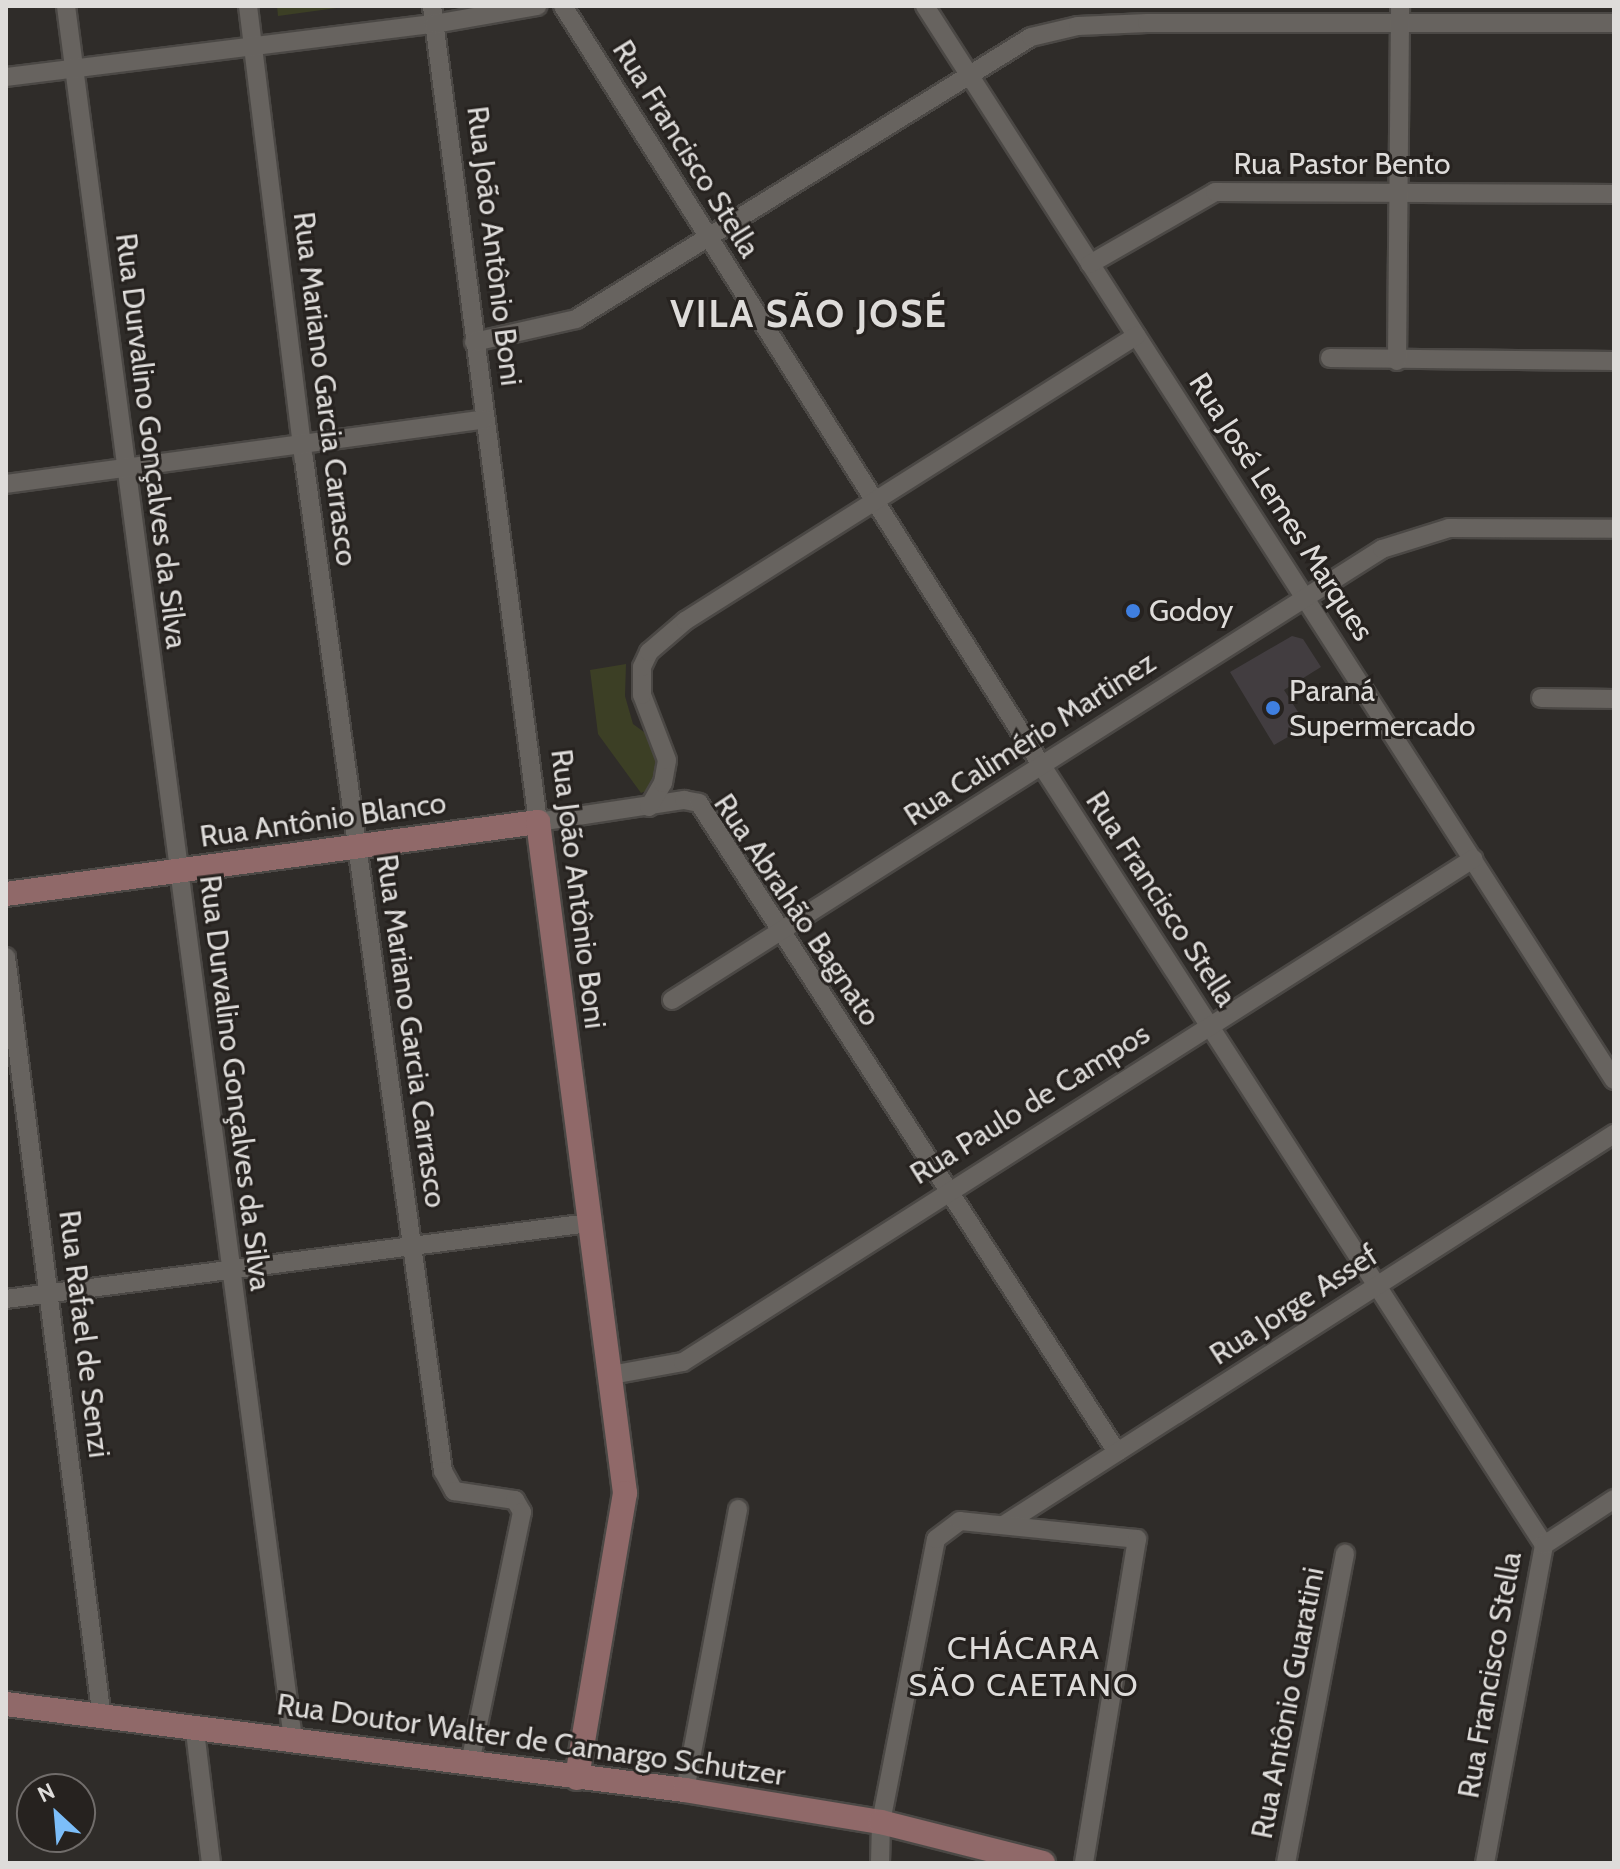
<!DOCTYPE html>
<html>
<head>
<meta charset="utf-8">
<style>
	body { margin:0 }
	#map { position:relative; width:1620px; height:1869px; overflow:hidden; background:#2f2c29; font-family:Cabin,sans-serif }
	div>[style] { position:absolute }
	[style*='--x'] { left:calc(var(--x)*1px); top:calc(var(--y)*1px); width:calc(var(--w)*1px); rotate:calc(var(--a)*1deg) }
	.green>* { inset:0; background:#3c3f25 }
	.building>* { inset:0; background:#423d40 }
	.roads { filter:drop-shadow(2px 0 #4b4845) drop-shadow(-2px 0 #4b4845) drop-shadow(0 2px #4b4845) drop-shadow(0 -2px #4b4845) }
	.street>* { height:18px; margin:-9px; padding:0 9px; transform-origin:9px; border-radius:9px; background:#67635f }
	.secondary>* { height:24px; margin:-12px; padding:0 12px; transform-origin:12px; border-radius:12px; background:#906969 }
	.dots>* { width:22px; height:22px; translate:-50% -50%; box-sizing:border-box; border:4px solid #26221f; border-radius:50% }
	span { translate:-50% -50%; white-space:nowrap; text-align:center; line-height:1.15; -webkit-text-stroke:6px #26221f; paint-order:stroke }
	.street-label { font-size:30px; color:#dedcda }
	.poi-label { font-size:30px; color:#dedcda }
	.left { translate:0 -50%; text-align:left }
	.neighbourhood-label { font-size:32px; color:#dedcda; letter-spacing:2px }
	.district-label { font-size:38px; color:#dedcda; font-weight:700; letter-spacing:2px }
	.frame { position:absolute; inset:0; border:8px solid #dedcda; pointer-events:none }
	.north { position:absolute; left:16px; top:1773px; width:80px; height:80px; box-sizing:border-box; background:#26221f; border:2px solid #706c6a; border-radius:50%; rotate:334deg; font-size:22px; font-weight:700; line-height:32px; text-align:center; color:#dedcda }
	.north::after { content:''; display:block; margin:auto; width:28px; height:36px; background:#7cbef9; clip-path:polygon(50% 0,100% 100%,50% 72%,0 100%) }
</style>
</head>
<body>
<div id="map">
	<div class="green">
		<div style="clip-path:polygon(277px 6px,351px 6px,278px 16px)"></div>
		<div style="clip-path:polygon(626px 664px,625px 696px,633px 724px,652px 738px,659px 762px,648px 790px,641px 793px,598px 734px,590px 670px)"></div>
	</div>
	<div class="building">
		<div style="clip-path:polygon(1292px 636px,1303px 639px,1321px 667px,1284px 690px,1307px 726px,1274px 745px,1230px 672px)"></div>
	</div>
	<div class="roads">
		<div class="street">
			<div style="--x:66;--y:6;--w:1748;--a:82.54"></div>
			<div style="--x:248;--y:6;--w:456;--a:83"></div>
			<div style="--x:304;--y:459;--w:1022;--a:82.18"></div>
			<div style="--x:443;--y:1471;--w:23;--a:61"></div>
			<div style="--x:454;--y:1491;--w:62;--a:8.4"></div>
			<div style="--x:515;--y:1500;--w:14;--a:60"></div>
			<div style="--x:522;--y:1512;--w:257;--a:101.7"></div>
			<div style="--x:432;--y:6;--w:823;--a:82.6"></div>
			<div style="--x:538;--y:822;--w:148;--a:-8.6"></div>
			<div style="--x:684;--y:800;--w:15;--a:11"></div>
			<div style="--x:699;--y:803;--w:772;--a:57.22"></div>
			<div style="--x:563;--y:6;--w:898;--a:57.78"></div>
			<div style="--x:1042;--y:766;--w:927;--a:57.2"></div>
			<div style="--x:1544;--y:1545;--w:323;--a:100.5"></div>
			<div style="--x:925;--y:6;--w:1276;--a:57.32"></div>
			<div style="--x:6;--y:77;--w:431;--a:-7.1"></div>
			<div style="--x:434;--y:24;--w:105;--a:-9.9"></div>
			<div style="--x:1090;--y:264;--w:144;--a:-29.9"></div>
			<div style="--x:1215;--y:192;--w:399;--a:0.3"></div>
			<div style="--x:474;--y:342;--w:105;--a:-12.7"></div>
			<div style="--x:576;--y:319;--w:535;--a:-31.79"></div>
			<div style="--x:1031;--y:37;--w:48;--a:-13.2"></div>
			<div style="--x:1078;--y:26;--w:69;--a:-2.5"></div>
			<div style="--x:1147;--y:23;--w:467;--a:0"></div>
			<div style="--x:1330;--y:358;--w:284;--a:0.6"></div>
			<div style="--x:1397;--y:361;--w:355;--a:-89.5"></div>
			<div style="--x:6;--y:484;--w:482;--a:-7.7"></div>
			<div style="--x:1541;--y:698;--w:73;--a:0.8"></div>
			<div style="--x:649;--y:807;--w:28;--a:-60"></div>
			<div style="--x:663;--y:783;--w:23;--a:-80"></div>
			<div style="--x:667;--y:760;--w:70;--a:-111"></div>
			<div style="--x:642;--y:695;--w:28;--a:-90"></div>
			<div style="--x:642;--y:667;--w:17;--a:-65"></div>
			<div style="--x:649;--y:652;--w:48;--a:-40.7"></div>
			<div style="--x:685;--y:621;--w:534;--a:-32.29"></div>
			<div style="--x:6;--y:957;--w:768;--a:82.82"></div>
			<div style="--x:672;--y:1000;--w:841;--a:-32.42"></div>
			<div style="--x:1382;--y:549;--w:70;--a:-17.4"></div>
			<div style="--x:1449;--y:528;--w:165;--a:0.3"></div>
			<div style="--x:6;--y:1299;--w:588;--a:-7.43"></div>
			<div style="--x:611;--y:1375;--w:73;--a:-10.2"></div>
			<div style="--x:683;--y:1362;--w:937;--a:-32.49"></div>
			<div style="--x:1005;--y:1524;--w:723;--a:-32.64"></div>
			<div style="--x:1544;--y:1545;--w:84;--a:-33.3"></div>
			<div style="--x:195;--y:1731;--w:133;--a:83.1"></div>
			<div style="--x:685;--y:1790;--w:286;--a:-79.3"></div>
			<div style="--x:880;--y:1863;--w:41;--a:-88.6"></div>
			<div style="--x:881;--y:1822;--w:288;--a:-79"></div>
			<div style="--x:936;--y:1539;--w:30;--a:-37"></div>
			<div style="--x:960;--y:1521;--w:178;--a:5.8"></div>
			<div style="--x:1137;--y:1539;--w:328;--a:99.3"></div>
			<div style="--x:1286;--y:1863;--w:315;--a:-79.2"></div>
		</div>
		<div class="secondary">
			<div style="--x:6;--y:894;--w:537;--a:-7.71"></div>
			<div style="--x:538;--y:822;--w:677;--a:82.61"></div>
			<div style="--x:625;--y:1493;--w:289;--a:99.6"></div>
			<div style="--x:6;--y:1704;--w:684;--a:7.22"></div>
			<div style="--x:685;--y:1790;--w:199;--a:9.3"></div>
			<div style="--x:881;--y:1822;--w:167;--a:14.2"></div>
		</div>
	</div>
	<div class="dots">
		<div style="left:1133px;top:611px;background:#3f7fe0"></div>
		<div style="left:1273px;top:708px;background:#3f7fe0"></div>
	</div>
	<div class="street-label">
		<span style="left:686px;top:149px;rotate:58deg">Rua Francisco Stella</span>
		<span style="left:1342px;top:164px">Rua Pastor Bento</span>
		<span style="left:494px;top:246px;rotate:83deg">Rua João Antônio Boni</span>
		<span style="left:325px;top:389px;rotate:83deg">Rua Mariano Garcia Carrasco</span>
		<span style="left:151px;top:441px;rotate:83deg">Rua Durvalino Gonçalves da Silva</span>
		<span style="left:1281px;top:507px;rotate:57deg">Rua José Lemes Marques</span>
		<span style="left:1030px;top:739px;rotate:-33deg">Rua Calimério Martinez</span>
		<span style="left:323px;top:820px;rotate:-8deg">Rua Antônio Blanco</span>
		<span style="left:578px;top:889px;rotate:83deg">Rua João Antônio Boni</span>
		<span style="left:1161px;top:899px;rotate:57deg">Rua Francisco Stella</span>
		<span style="left:797px;top:910px;rotate:56deg">Rua Abrahão Bagnato</span>
		<span style="left:411px;top:1031px;rotate:82deg">Rua Mariano Garcia Carrasco</span>
		<span style="left:235px;top:1083px;rotate:83deg">Rua Durvalino Gonçalves da Silva</span>
		<span style="left:1030px;top:1104px;rotate:-32deg">Rua Paulo de Campos</span>
		<span style="left:1294px;top:1305px;rotate:-33deg">Rua Jorge Assef</span>
		<span style="left:84px;top:1334px;rotate:83deg">Rua Rafael de Senzi</span>
		<span style="left:1490px;top:1675px;rotate:-80deg">Rua Francisco Stella</span>
		<span style="left:1288px;top:1703px;rotate:-79deg">Rua Antônio Guaratini</span>
		<span style="left:531px;top:1740px;rotate:8deg">Rua Doutor Walter de Camargo Schutzer</span>
	</div>
	<div class="poi-label">
		<span class="left" style="left:1149px;top:611px">Godoy</span>
		<span class="left" style="left:1289px;top:708px">Paraná<br>Supermercado</span>
	</div>
	<div class="neighbourhood-label">
		<span style="left:1024px;top:1667px">CHÁCARA<br>SÃO CAETANO</span>
	</div>
	<div class="district-label">
		<span style="left:809px;top:314px">VILA SÃO JOSÉ</span>
	</div>
	<div class="frame"></div>
	<div class="north">N</div>
</div>
</body>
</html>
